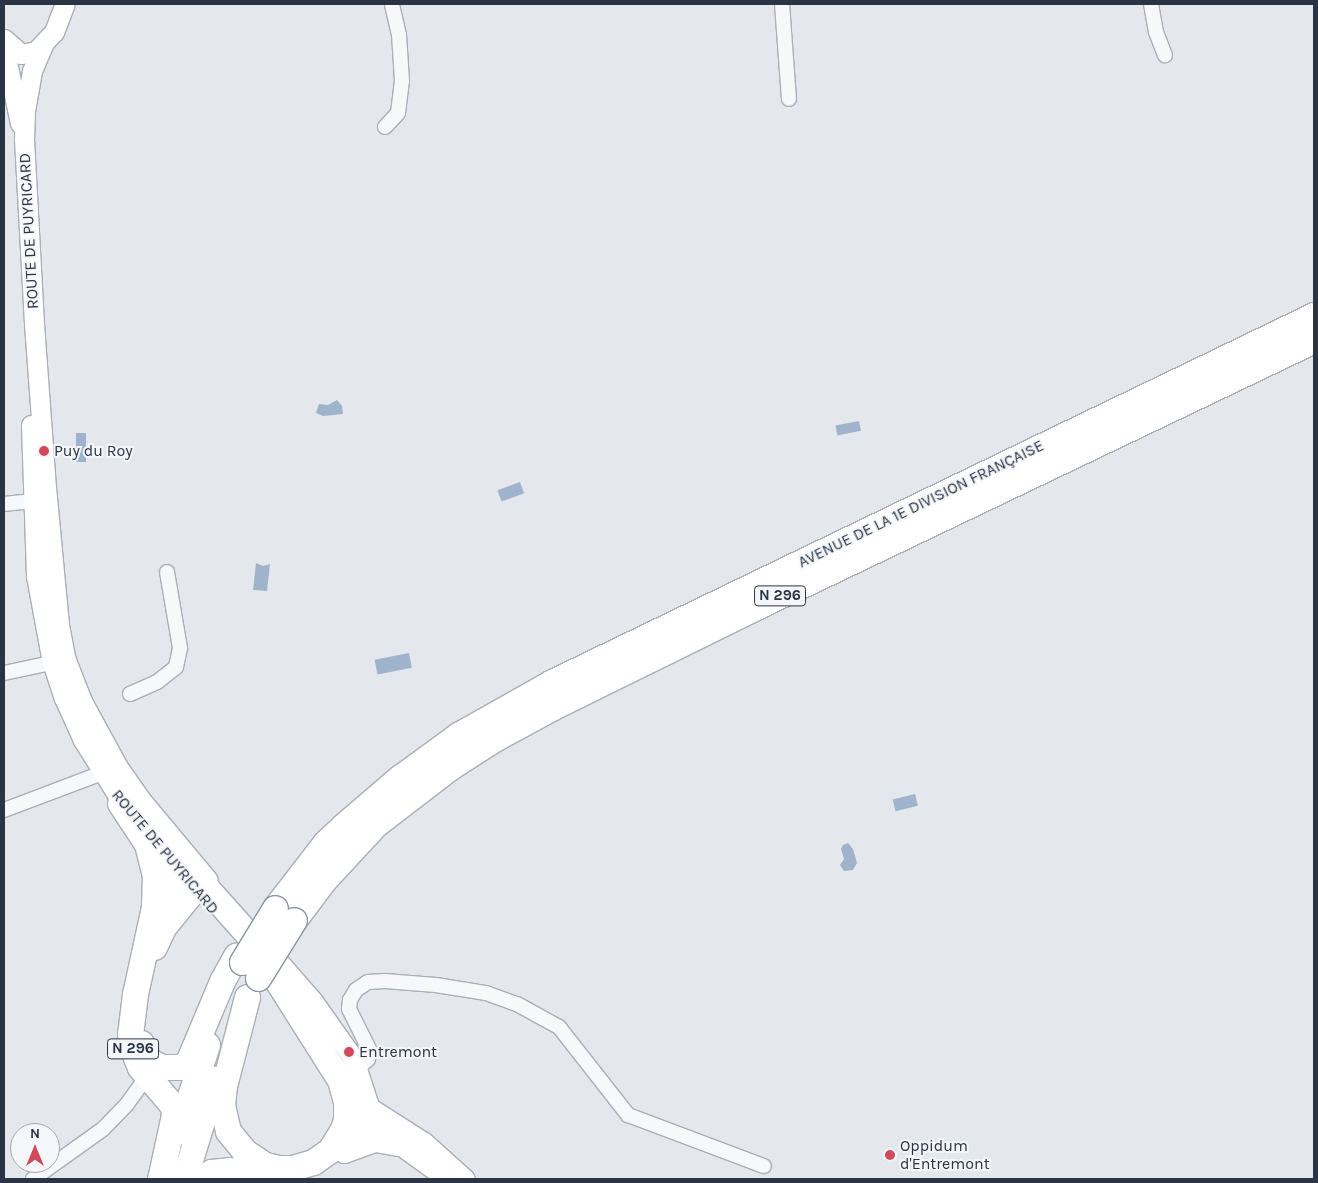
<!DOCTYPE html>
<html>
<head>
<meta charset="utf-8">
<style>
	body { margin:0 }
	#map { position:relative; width:1318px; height:1183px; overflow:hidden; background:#e4e7ec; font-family:Karla,sans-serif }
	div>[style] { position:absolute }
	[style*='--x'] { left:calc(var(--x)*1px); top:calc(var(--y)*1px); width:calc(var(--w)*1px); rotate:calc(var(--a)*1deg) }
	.water>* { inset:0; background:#9fb4cc; transform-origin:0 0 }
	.roads { filter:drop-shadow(1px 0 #a9aeb7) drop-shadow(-1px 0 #a9aeb7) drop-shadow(0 1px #a9aeb7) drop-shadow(0 -1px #a9aeb7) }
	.street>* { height:14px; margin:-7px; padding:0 7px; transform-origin:7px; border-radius:7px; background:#f7f8fa }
	.secondary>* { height:19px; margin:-9.5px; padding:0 9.5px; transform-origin:9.5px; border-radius:9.5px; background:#fff }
	.highway>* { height:25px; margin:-12.5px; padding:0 12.5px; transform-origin:12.5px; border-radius:12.5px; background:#fff }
	.bridges { filter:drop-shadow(1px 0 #8b94a3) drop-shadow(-1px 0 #8b94a3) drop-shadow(0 1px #8b94a3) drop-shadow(0 -1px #8b94a3) }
	.highway-bridge>* { height:25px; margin:-12.5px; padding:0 12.5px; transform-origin:12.5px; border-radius:12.5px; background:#fff }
	.dots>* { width:14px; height:14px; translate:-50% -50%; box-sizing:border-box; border:2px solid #f4f6f9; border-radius:50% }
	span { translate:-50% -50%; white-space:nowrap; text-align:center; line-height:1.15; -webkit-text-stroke:4px #f4f6f9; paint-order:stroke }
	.shield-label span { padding:1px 4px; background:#f4f6f9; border:1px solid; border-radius:4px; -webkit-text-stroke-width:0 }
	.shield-label { font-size:15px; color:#2b3445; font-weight:700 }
	.street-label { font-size:16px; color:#2b3445 }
	.poi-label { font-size:16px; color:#2b3445 }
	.left { translate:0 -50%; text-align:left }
	.frame { position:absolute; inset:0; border:5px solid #2b3445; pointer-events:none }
	.north { position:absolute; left:10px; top:1123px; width:50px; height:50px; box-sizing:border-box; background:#f4f6f9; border:1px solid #a4a8b1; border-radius:50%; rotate:0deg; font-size:14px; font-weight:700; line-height:20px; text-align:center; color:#2b3445 }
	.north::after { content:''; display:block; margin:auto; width:18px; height:22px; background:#d1495b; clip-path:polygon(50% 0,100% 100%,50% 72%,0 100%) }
</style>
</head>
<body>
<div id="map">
	<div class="water">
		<div style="clip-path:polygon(337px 400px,342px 406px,343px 414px,323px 416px,316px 413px,319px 404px,328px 405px)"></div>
		<div style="left:859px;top:421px;width:10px;height:24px;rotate:79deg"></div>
		<div style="left:76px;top:433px;width:10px;height:29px"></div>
		<div style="left:520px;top:482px;width:12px;height:24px;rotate:70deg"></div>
		<div style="clip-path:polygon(256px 563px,263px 566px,270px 564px,267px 591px,253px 590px)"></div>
		<div style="left:409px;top:653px;width:15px;height:35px;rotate:79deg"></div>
		<div style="left:915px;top:794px;width:12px;height:23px;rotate:76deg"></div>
		<div style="clip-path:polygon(848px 843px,853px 849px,857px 863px,853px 870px,844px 871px,840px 865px,844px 859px,841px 849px,843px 845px)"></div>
	</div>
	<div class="roads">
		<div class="street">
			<div style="--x:782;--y:4;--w:95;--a:85.8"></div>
			<div style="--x:1151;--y:4;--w:28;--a:80"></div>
			<div style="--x:1156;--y:32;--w:25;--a:69"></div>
			<div style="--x:385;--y:127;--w:19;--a:-47"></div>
			<div style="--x:398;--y:113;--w:32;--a:-83"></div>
			<div style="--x:402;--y:81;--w:46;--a:-93.7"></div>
			<div style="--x:399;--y:35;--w:32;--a:-103"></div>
			<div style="--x:4;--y:504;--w:36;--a:-6"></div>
			<div style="--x:4;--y:673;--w:57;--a:-12.1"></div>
			<div style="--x:130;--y:694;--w:30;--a:-24"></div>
			<div style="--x:157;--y:682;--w:24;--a:-38"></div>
			<div style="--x:176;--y:667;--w:19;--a:-78"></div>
			<div style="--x:180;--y:648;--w:77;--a:-99.7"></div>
			<div style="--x:4;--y:810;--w:113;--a:-20.7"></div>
			<div style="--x:357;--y:1069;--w:15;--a:-42"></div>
			<div style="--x:368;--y:1059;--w:8;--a:-76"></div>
			<div style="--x:370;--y:1051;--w:47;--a:-116.6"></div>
			<div style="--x:349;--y:1009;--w:9;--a:-84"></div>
			<div style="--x:350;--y:1000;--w:12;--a:-59"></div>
			<div style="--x:356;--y:990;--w:14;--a:-34"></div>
			<div style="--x:368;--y:982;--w:17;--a:-3"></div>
			<div style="--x:385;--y:981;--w:51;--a:4.5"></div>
			<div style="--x:436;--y:985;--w:51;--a:9.1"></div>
			<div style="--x:486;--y:993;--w:33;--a:20"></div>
			<div style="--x:517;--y:1004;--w:48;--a:28.7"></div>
			<div style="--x:559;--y:1027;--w:112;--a:51.9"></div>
			<div style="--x:628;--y:1115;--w:145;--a:20.6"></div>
			<div style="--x:33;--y:1179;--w:86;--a:-35.5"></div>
			<div style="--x:103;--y:1129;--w:35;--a:-46"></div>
			<div style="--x:127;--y:1104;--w:24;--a:-54"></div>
			<div style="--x:141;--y:1085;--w:16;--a:-75"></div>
		</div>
		<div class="secondary">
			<div style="--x:4;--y:39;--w:23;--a:41"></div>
			<div style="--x:21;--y:54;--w:15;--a:-11"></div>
			<div style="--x:36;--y:51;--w:26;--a:-47"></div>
			<div style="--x:54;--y:32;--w:30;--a:-69"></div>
			<div style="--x:43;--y:45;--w:28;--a:113"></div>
			<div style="--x:32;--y:71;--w:41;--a:99.9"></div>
			<div style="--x:25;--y:111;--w:28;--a:92"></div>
			<div style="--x:24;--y:139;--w:185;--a:86.9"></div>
			<div style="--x:34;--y:324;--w:163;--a:85.8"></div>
			<div style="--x:46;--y:487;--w:139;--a:84.6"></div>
			<div style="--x:59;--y:625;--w:36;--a:79"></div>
			<div style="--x:66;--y:660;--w:44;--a:68.7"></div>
			<div style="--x:82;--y:701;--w:75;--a:61.4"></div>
			<div style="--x:118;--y:767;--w:40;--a:55.1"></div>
			<div style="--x:141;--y:800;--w:104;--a:50.1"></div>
			<div style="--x:4;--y:48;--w:77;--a:78"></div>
			<div style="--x:31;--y:425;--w:151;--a:88.1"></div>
			<div style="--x:36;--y:576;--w:87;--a:79.5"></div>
			<div style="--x:52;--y:662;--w:38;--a:72"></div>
			<div style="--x:64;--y:698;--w:46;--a:65.7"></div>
			<div style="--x:83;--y:740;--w:85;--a:58"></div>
			<div style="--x:145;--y:833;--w:69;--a:48"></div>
			<div style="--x:265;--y:946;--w:73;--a:48.9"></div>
			<div style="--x:313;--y:1001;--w:62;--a:54.8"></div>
			<div style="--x:349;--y:1052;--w:19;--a:65"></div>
			<div style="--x:357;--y:1069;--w:40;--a:72"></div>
			<div style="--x:369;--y:1107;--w:24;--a:112"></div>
			<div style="--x:360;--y:1129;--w:29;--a:124"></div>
			<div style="--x:369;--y:1107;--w:65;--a:32.5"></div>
			<div style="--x:424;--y:1142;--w:55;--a:42.1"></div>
			<div style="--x:356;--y:1109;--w:13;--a:51"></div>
			<div style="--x:364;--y:1119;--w:102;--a:35.9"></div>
			<div style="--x:344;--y:1153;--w:33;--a:-20"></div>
			<div style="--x:375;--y:1142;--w:23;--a:10"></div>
		</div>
		<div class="highway">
			<div style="--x:120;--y:803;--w:49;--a:56.6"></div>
			<div style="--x:147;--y:844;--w:32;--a:76"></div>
			<div style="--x:155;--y:875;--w:32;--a:92"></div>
			<div style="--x:154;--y:907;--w:89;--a:102.3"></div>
			<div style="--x:135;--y:994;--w:39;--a:97"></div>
			<div style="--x:130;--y:1033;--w:12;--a:85"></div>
			<div style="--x:131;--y:1045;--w:24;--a:68"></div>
			<div style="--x:140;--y:1067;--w:51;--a:49.8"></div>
			<div style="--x:173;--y:1106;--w:9;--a:84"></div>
			<div style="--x:174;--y:1115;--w:66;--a:102.3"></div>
			<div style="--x:154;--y:907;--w:43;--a:-49.7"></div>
			<div style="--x:182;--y:874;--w:13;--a:4"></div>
			<div style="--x:195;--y:875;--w:111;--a:48.3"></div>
			<div style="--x:275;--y:908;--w:82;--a:-52.4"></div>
			<div style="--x:325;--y:843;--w:25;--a:-43"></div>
			<div style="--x:343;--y:826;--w:74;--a:-40.6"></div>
			<div style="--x:399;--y:778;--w:73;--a:-36.1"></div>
			<div style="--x:458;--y:735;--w:108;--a:-29.4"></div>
			<div style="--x:552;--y:682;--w:846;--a:-25.72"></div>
			<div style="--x:294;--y:920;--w:50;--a:-53.1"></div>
			<div style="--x:324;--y:880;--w:76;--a:-47.1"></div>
			<div style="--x:376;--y:824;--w:92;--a:-37.5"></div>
			<div style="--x:449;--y:768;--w:56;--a:-32.6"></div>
			<div style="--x:496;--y:738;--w:65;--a:-28.5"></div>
			<div style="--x:553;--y:707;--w:224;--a:-26.2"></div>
			<div style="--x:754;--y:608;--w:621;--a:-25.57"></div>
			<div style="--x:154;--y:947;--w:23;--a:-65"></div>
			<div style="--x:164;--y:926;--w:49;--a:-50.8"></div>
			<div style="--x:247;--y:997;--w:92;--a:104.5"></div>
			<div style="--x:224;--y:1086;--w:19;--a:96"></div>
			<div style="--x:222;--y:1105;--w:27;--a:77"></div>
			<div style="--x:228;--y:1131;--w:26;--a:51"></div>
			<div style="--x:244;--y:1151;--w:25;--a:34"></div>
			<div style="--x:265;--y:1165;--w:14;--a:12"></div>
			<div style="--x:279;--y:1168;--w:13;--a:0"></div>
			<div style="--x:292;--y:1168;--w:22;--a:-16"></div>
			<div style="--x:313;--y:1162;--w:21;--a:-35"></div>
			<div style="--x:330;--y:1150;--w:22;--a:-58"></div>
			<div style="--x:342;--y:1131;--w:12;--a:-70"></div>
			<div style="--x:346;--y:1120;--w:18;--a:-90"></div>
			<div style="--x:346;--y:1102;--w:23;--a:-105"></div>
			<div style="--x:340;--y:1080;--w:116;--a:-122.3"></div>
			<div style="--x:141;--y:1043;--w:10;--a:73"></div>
			<div style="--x:144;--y:1053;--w:11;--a:52"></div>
			<div style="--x:151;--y:1062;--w:12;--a:24"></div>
			<div style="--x:162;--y:1067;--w:18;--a:0"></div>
			<div style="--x:180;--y:1067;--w:9;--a:-32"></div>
			<div style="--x:188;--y:1062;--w:88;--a:-67.2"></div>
			<div style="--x:222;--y:981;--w:29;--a:-61"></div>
			<div style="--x:178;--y:1132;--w:92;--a:-71.6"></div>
			<div style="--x:184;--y:1179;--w:105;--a:-72.8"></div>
			<div style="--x:200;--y:1179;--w:13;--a:-32"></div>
			<div style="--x:211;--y:1172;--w:18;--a:-6"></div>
			<div style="--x:229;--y:1170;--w:49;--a:10.6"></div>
		</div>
	</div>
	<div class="bridges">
		<div class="highway-bridge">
			<div style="--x:242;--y:962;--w:63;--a:-58.6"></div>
			<div style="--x:258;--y:978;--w:68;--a:-58.2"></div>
		</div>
	</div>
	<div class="dots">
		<div style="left:44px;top:451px;background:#d1495b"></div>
		<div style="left:349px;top:1052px;background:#d1495b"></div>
		<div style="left:890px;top:1155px;background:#d1495b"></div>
	</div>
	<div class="shield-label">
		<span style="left:780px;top:596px">N 296</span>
		<span style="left:133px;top:1049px">N 296</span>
	</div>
	<div class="street-label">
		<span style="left:29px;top:231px;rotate:-93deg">ROUTE DE PUYRICARD</span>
		<span style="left:921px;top:504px;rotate:-26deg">AVENUE DE LA 1E DIVISION FRANÇAISE</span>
		<span style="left:165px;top:852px;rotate:50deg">ROUTE DE PUYRICARD</span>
	</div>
	<div class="poi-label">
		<span class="left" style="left:54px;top:451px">Puy du Roy</span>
		<span class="left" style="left:359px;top:1052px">Entremont</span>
		<span class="left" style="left:900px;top:1155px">Oppidum<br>d'Entremont</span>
	</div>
	<div class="frame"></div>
	<div class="north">N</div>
</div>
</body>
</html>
